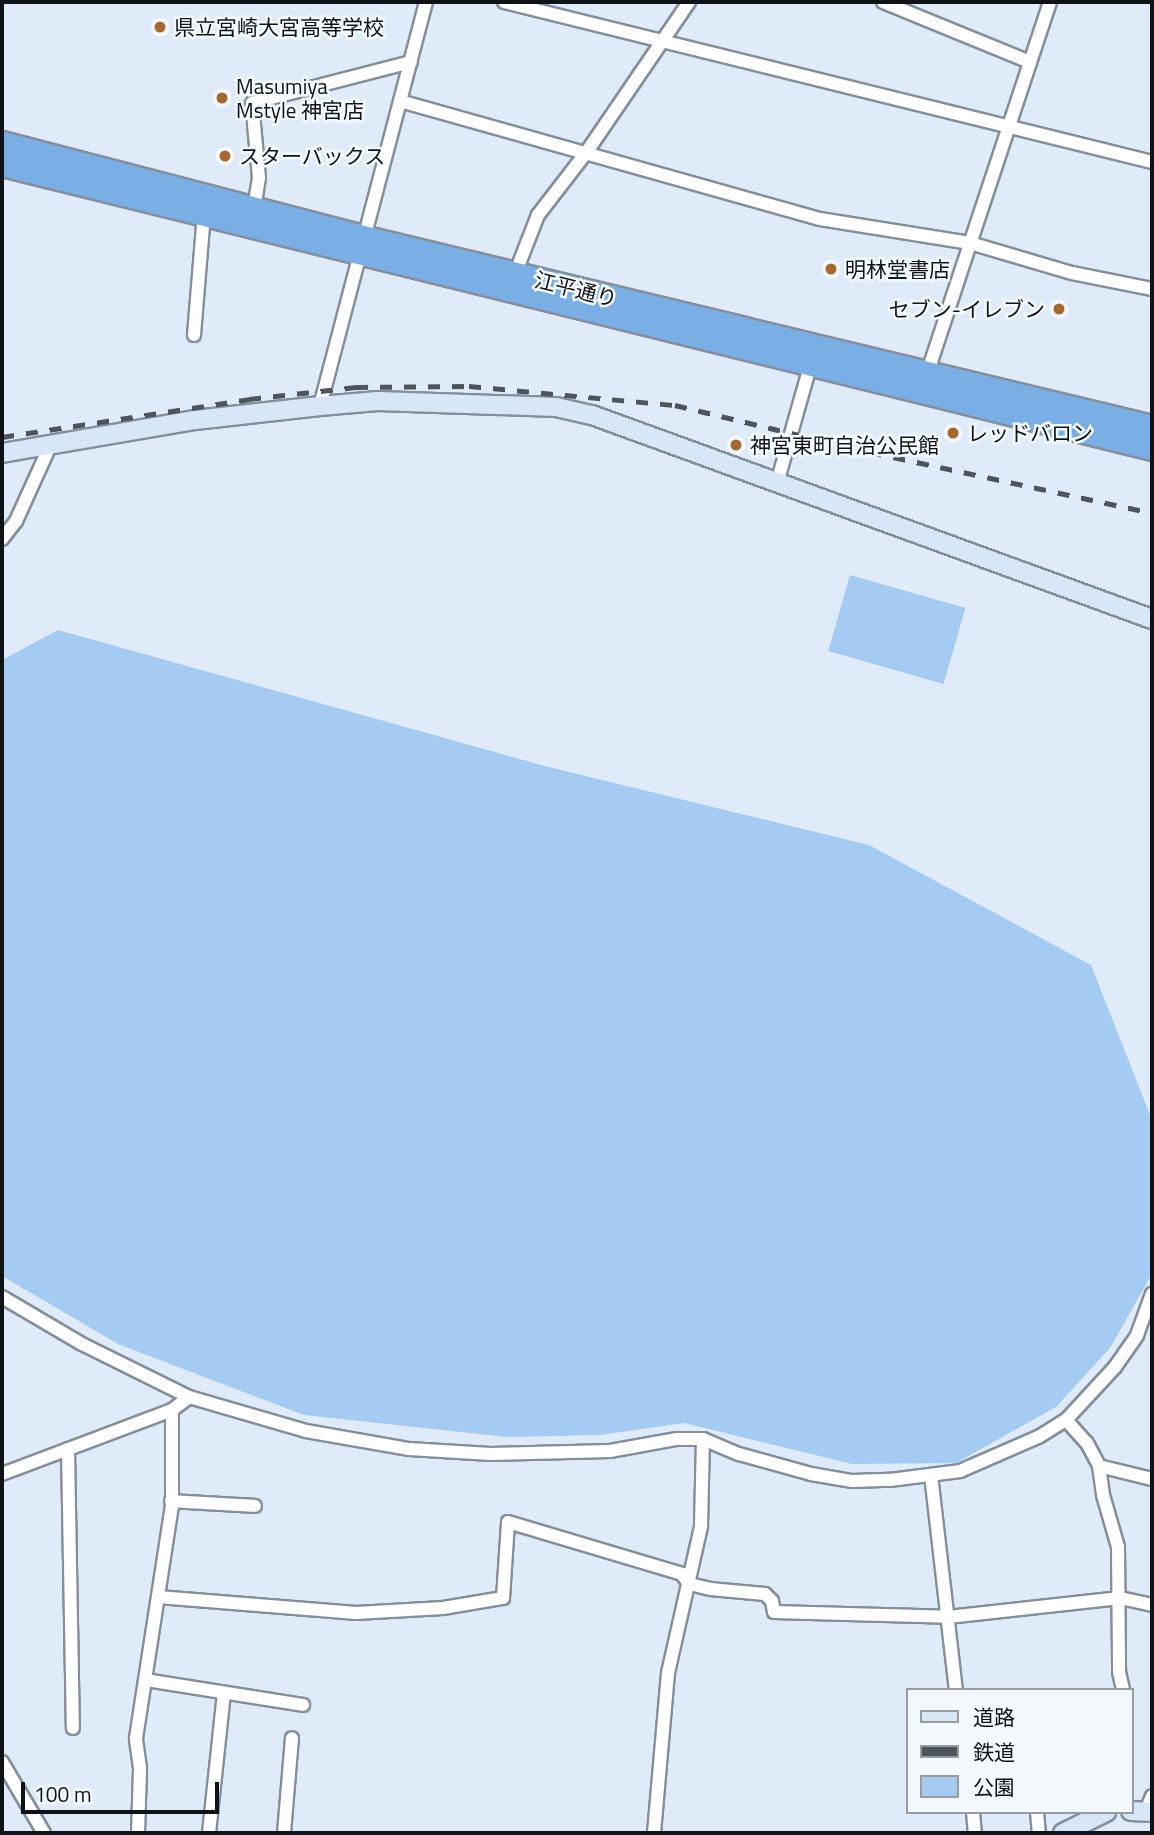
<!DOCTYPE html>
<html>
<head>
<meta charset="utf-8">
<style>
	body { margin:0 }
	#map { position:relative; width:1154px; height:1835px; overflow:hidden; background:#dfebf8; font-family:"Titillium Web","Noto Sans JP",sans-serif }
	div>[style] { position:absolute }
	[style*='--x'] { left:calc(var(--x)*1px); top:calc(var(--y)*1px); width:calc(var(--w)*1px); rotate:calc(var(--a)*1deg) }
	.green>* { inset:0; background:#a4cbf2; transform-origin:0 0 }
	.roads { filter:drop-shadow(2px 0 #848f9a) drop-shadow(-2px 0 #848f9a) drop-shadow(0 2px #848f9a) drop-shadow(0 -2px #848f9a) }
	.street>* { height:12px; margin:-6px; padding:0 6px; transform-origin:6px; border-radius:6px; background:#fff }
	.secondary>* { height:18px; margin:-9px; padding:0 9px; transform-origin:9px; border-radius:9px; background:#d7e7f7 }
	.highway>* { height:23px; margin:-11.5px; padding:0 11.5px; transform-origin:11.5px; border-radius:11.5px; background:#79afe4 }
	.rail>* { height:4.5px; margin-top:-2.25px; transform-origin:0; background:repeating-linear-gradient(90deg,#4e545b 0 12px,transparent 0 24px) }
	.dots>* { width:19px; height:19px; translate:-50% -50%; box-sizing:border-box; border:4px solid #f3f8fd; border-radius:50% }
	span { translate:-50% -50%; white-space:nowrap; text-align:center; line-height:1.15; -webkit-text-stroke:5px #f3f8fd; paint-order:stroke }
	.poi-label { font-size:21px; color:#0f1317 }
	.left { translate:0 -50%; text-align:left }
	.right { translate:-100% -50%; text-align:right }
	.street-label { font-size:21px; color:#0f1317 }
	.frame { position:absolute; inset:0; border:4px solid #0f1317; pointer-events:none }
	.legend { position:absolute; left:906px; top:1688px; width:228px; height:126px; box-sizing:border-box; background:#f3f8fd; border:2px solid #989ca1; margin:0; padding:9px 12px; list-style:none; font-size:21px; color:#0f1317 }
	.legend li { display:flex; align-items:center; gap:14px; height:35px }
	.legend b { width:35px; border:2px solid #989ca1 }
	.scale { position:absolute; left:21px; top:1782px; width:198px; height:32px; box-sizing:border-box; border:4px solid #0f1317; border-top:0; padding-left:9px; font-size:21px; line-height:24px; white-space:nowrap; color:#0f1317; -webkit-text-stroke:5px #f3f8fd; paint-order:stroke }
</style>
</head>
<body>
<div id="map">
	<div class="green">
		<div style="left:850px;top:575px;width:120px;height:79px;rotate:16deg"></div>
		<div style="clip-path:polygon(58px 630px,545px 766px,869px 845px,1091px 965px,1152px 1120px,1152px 1274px,1110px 1348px,1056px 1407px,956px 1463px,852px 1464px,684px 1423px,600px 1435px,507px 1437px,304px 1415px,118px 1344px,2px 1276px,2px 660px)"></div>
	</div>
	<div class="roads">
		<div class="street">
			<div style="--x:504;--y:2;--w:667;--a:13.87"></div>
			<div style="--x:883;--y:2;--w:159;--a:22.2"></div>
			<div style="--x:400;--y:101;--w:436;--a:15.7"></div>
			<div style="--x:820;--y:219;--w:152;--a:9.1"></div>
			<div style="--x:970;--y:243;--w:106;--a:16.4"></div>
			<div style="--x:1072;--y:273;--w:82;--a:11.3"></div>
			<div style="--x:254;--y:209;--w:31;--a:-81"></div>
			<div style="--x:259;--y:178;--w:75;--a:-95.3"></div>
			<div style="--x:252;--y:103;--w:164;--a:-14.5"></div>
			<div style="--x:515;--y:274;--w:63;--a:-68.7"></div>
			<div style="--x:538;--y:215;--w:78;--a:-52.3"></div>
			<div style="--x:586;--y:153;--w:183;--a:-55.7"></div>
			<div style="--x:194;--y:335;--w:121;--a:-85.3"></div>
			<div style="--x:927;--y:374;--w:392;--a:-71.7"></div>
			<div style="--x:320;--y:406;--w:418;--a:-75.3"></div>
			<div style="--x:777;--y:483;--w:129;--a:-74.2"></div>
			<div style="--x:2;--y:539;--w:23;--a:-52"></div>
			<div style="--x:16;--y:521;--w:85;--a:-65.6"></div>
			<div style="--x:2;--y:1297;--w:91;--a:30.5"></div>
			<div style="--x:80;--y:1343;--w:122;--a:26.4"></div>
			<div style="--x:189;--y:1397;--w:122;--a:16.2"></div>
			<div style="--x:306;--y:1431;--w:105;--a:9.9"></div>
			<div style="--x:409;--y:1449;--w:82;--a:3.5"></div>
			<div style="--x:491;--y:1454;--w:119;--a:-1.4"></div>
			<div style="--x:610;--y:1451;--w:68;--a:-10.2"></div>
			<div style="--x:677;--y:1439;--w:26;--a:0"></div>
			<div style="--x:703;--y:1439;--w:39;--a:23"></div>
			<div style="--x:739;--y:1454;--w:75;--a:15.5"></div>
			<div style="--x:811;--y:1474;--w:42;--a:9.7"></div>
			<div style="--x:852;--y:1481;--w:38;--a:-2"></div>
			<div style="--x:890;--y:1480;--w:71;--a:-7.3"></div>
			<div style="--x:960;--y:1471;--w:87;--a:-23.6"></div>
			<div style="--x:1040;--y:1436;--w:31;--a:-32"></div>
			<div style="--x:1066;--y:1420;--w:72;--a:-47.2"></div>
			<div style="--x:1115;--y:1367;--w:39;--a:-55"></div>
			<div style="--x:1137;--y:1335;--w:44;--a:-69.9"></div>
			<div style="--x:1066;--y:1420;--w:31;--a:48"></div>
			<div style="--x:1087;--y:1443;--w:26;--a:62"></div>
			<div style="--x:1099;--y:1466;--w:29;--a:82"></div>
			<div style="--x:1103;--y:1495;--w:54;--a:73.9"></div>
			<div style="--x:1118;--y:1547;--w:125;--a:89.5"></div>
			<div style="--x:1119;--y:1672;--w:18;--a:77"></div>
			<div style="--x:68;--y:1449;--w:279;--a:89"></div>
			<div style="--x:1099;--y:1466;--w:55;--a:13.8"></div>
			<div style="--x:2;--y:1474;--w:182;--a:-20.6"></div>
			<div style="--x:172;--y:1410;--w:21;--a:-37"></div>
			<div style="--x:931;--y:1475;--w:216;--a:83.4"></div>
			<div style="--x:171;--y:1501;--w:84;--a:3.4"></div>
			<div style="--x:158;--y:1597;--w:199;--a:4.6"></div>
			<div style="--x:356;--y:1613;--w:87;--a:-3.3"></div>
			<div style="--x:443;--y:1608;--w:61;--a:-9.5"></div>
			<div style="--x:503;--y:1598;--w:76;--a:-86.2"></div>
			<div style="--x:508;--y:1522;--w:182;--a:16.6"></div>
			<div style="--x:682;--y:1574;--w:12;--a:55"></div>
			<div style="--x:689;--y:1584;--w:22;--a:13"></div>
			<div style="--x:710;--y:1589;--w:55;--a:5.2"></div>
			<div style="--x:765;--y:1594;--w:10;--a:45"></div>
			<div style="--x:772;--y:1601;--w:11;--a:80"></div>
			<div style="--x:774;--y:1612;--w:174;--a:1.6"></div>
			<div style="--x:948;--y:1617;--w:173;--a:-6.3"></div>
			<div style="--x:1120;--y:1598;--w:33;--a:12"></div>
			<div style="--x:146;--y:1680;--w:159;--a:9"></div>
			<div style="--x:2;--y:1762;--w:82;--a:59.4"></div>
			<div style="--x:1146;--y:1811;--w:16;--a:-68"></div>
			<div style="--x:973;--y:1812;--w:21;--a:85"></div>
			<div style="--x:1037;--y:1812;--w:21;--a:85"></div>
			<div style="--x:138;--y:1833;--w:65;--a:-88.2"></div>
			<div style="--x:140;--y:1768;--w:30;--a:-98"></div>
			<div style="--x:136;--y:1738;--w:235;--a:-81.2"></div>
			<div style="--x:172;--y:1506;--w:96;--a:-90"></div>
			<div style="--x:209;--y:1833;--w:141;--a:-83.9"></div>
			<div style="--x:284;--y:1833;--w:95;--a:-85.2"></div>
			<div style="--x:654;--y:1833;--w:161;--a:-85"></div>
			<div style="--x:668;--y:1673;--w:151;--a:-77.3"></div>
			<div style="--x:701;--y:1526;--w:87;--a:-88.7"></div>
		</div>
		<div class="secondary">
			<div style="--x:2;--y:453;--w:196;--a:-9.7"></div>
			<div style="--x:195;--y:420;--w:126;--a:-6.4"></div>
			<div style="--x:320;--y:406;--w:58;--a:-4.9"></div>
			<div style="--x:378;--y:401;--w:178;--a:1.9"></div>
			<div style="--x:556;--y:407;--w:37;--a:13"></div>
			<div style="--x:592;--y:415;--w:596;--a:20.02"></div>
			<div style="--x:1131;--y:1811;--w:21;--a:3"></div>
			<div style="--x:1063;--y:1833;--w:48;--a:-26"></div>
		</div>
		<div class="highway">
			<div style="--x:2;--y:143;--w:376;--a:14.6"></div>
			<div style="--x:366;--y:238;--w:808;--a:13.52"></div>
			<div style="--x:2;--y:164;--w:1185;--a:13.87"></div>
		</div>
	</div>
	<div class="rail">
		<div style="--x:2;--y:437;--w:250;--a:-8.7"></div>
		<div style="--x:249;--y:399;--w:108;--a:-6.4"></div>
		<div style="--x:356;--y:387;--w:113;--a:-0.5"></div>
		<div style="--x:469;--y:386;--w:207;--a:5.3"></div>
		<div style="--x:675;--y:405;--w:201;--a:13.6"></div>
		<div style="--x:870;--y:452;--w:289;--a:12.2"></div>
	</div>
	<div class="dots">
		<div style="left:160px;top:27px;background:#a6682d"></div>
		<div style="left:222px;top:98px;background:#a6682d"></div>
		<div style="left:225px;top:156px;background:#a6682d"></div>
		<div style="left:831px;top:269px;background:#a6682d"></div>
		<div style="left:1059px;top:309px;background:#a6682d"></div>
		<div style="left:953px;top:433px;background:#a6682d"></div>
		<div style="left:736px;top:445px;background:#a6682d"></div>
	</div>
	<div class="poi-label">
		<span class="left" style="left:174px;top:27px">県立宮崎大宮高等学校</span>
		<span class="left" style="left:236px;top:98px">Masumiya<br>Mstyle 神宮店</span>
		<span class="left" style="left:239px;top:156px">スターバックス</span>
		<span class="left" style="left:845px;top:269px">明林堂書店</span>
		<span class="right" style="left:1045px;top:309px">セブン-イレブン</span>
		<span class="left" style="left:967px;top:433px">レッドバロン</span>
		<span class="left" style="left:750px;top:445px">神宮東町自治公民館</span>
	</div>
	<div class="street-label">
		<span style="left:576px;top:289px;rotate:14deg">江平通り</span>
	</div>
	<div class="frame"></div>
	<ul class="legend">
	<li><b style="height:9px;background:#d7e7f7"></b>道路</li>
	<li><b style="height:9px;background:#4e545b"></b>鉄道</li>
	<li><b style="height:19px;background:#a4cbf2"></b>公園</li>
	</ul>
	<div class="scale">100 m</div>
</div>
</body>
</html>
